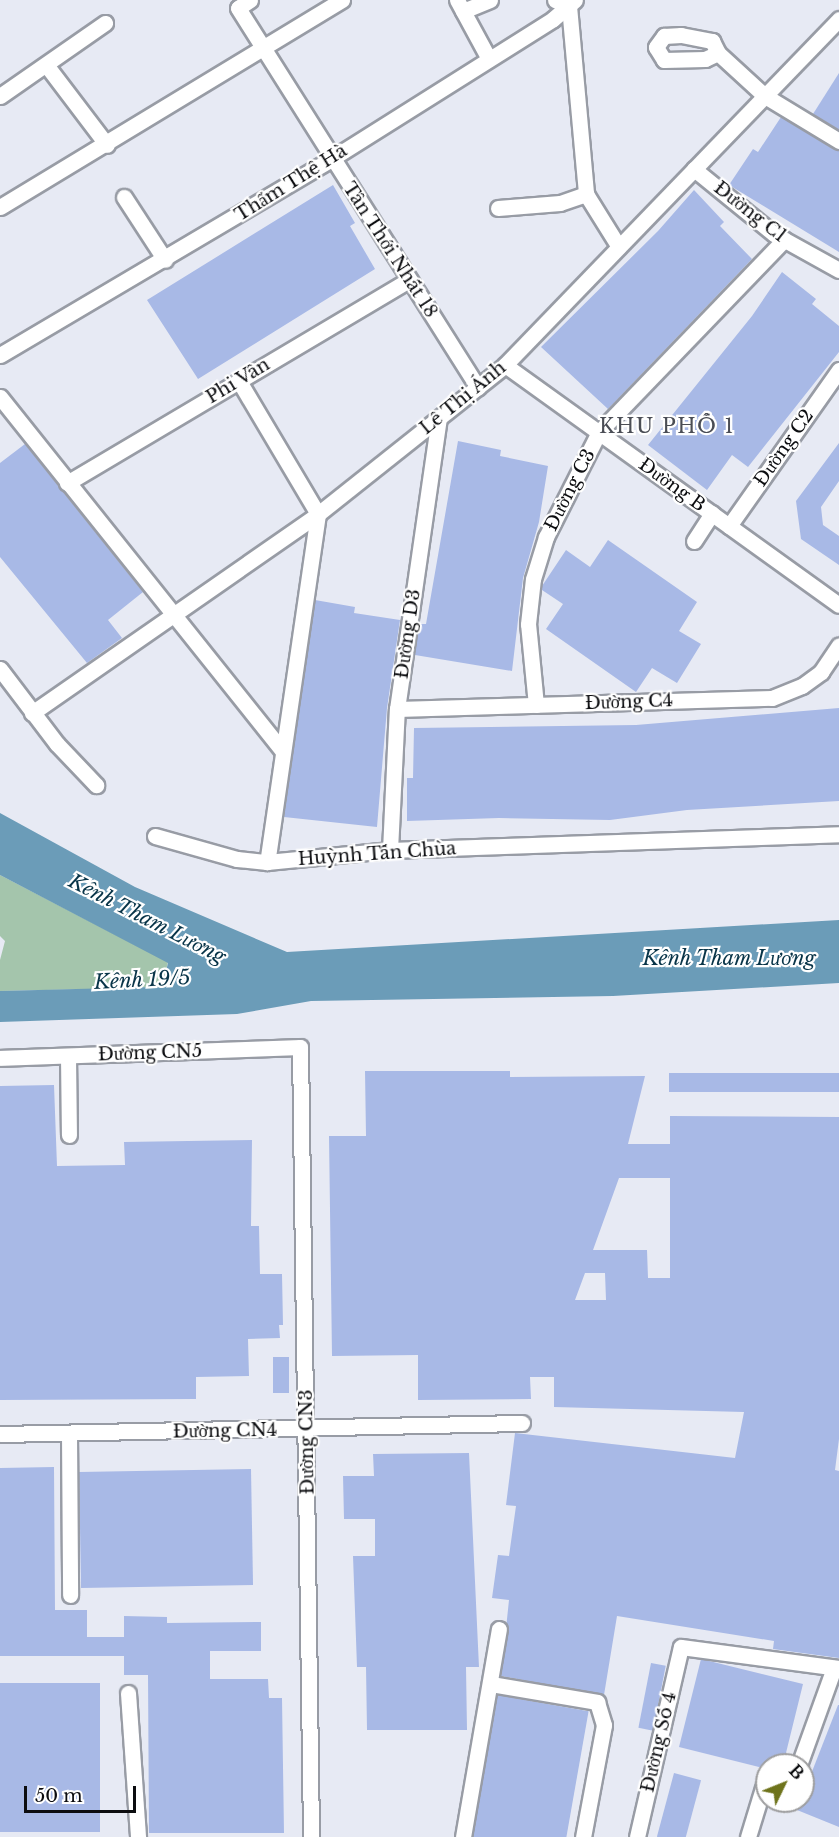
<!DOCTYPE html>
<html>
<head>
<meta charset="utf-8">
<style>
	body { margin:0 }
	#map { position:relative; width:839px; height:1837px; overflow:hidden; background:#e7eaf4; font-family:"Libre Baskerville",serif }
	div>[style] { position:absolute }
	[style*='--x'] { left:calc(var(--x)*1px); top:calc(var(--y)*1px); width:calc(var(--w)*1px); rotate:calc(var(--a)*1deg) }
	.green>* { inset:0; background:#a4c5ac }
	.water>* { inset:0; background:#6b9cb8 }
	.building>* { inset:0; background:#a8b9e6; transform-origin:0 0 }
	.roads { filter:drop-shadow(2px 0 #989ca5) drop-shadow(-2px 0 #989ca5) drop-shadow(0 2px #989ca5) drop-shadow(0 -2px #989ca5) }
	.minor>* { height:15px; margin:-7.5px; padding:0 7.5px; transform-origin:7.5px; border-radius:7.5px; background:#fff }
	span { translate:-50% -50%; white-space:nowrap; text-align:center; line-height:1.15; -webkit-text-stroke:4.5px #fff; paint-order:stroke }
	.street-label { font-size:18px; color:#0c0d10 }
	.neighbourhood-label { font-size:20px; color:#4a4d55; letter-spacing:1.5px }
	.water-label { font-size:20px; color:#083448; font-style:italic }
	.north { position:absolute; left:755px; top:1753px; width:60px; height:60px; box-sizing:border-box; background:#fff; border:2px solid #9e9e9f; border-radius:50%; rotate:47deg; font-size:16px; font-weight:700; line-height:24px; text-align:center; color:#0c0d10 }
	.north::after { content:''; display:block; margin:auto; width:21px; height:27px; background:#6e731b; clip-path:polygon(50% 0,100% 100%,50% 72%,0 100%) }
	.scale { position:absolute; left:24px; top:1786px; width:112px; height:27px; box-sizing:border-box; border:3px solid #0c0d10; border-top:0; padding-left:8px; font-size:18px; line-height:21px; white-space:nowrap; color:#0c0d10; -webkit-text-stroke:4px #fff; paint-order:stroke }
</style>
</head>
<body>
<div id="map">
	<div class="green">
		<div style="clip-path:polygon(0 875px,168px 962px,164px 979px,152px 987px,136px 988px,0 991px,0 960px,5px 941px,0 936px)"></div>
	</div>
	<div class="water">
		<div style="clip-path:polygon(0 813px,135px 887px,287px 952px,839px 920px,839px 983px,613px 996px,311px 1001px,237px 1014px,0 1022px,0 991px,152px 987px,164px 979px,168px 963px,0 875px)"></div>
	</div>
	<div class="building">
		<div style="clip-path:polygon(839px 73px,839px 130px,813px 114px)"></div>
		<div style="clip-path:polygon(781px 117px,839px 151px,839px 252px,729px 185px,753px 149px,758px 152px)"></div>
		<div style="clip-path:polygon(333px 185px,355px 223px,350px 226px,375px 269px,198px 379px,147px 300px)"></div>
		<div style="clip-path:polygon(694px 190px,724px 222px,720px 226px,752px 259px,608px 409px,541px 347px,658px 231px)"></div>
		<div style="clip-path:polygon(782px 272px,816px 299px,812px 304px,839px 326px,839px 352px,748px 467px,732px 455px,707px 490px,648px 445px,752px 316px)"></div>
		<div style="clip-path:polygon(458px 441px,501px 450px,500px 456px,548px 466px,539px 522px,523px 578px,512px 671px,415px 655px,419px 624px,426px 624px)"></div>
		<div style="clip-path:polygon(839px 443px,839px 481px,821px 507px,823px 525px,839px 536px,839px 565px,801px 539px,796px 501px)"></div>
		<div style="clip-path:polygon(25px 444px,143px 592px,108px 620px,122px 638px,87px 663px,0 557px,0 463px)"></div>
		<div style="clip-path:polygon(608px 540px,697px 602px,679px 631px,701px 644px,677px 683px,652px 668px,636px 692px,546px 629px,563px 604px,542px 590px,542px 586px,566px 550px,590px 567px)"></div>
		<div style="clip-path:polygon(315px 600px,355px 607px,354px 613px,400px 620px,387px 708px,377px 827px,284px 817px)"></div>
		<div style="clip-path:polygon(839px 708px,839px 801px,687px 810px,610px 820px,499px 818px,407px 821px,407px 778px,413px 778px,414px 728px,636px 725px)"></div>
		<div style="clip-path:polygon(evenodd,365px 1071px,510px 1071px,510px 1077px,645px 1076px,628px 1144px,670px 1144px,670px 1116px,839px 1117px,839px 1439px,835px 1470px,839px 1471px,839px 1658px,773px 1649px,774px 1641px,617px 1616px,604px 1695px,501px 1676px,509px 1600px,492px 1598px,498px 1555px,509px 1556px,516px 1506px,506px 1505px,515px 1433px,735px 1458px,744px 1412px,554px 1407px,554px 1377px,530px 1377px,531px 1399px,418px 1400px,418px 1355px,332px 1356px,329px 1136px,366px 1136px,365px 1071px,619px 1178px,670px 1178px,670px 1278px,648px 1278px,647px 1250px,593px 1250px,619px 1178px,365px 1071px,585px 1273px,605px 1273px,606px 1300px,575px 1300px,585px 1273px)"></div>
		<div style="left:839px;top:1073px;width:19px;height:170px;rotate:90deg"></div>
		<div style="clip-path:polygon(54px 1085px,57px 1166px,125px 1165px,124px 1142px,252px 1140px,251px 1226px,259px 1226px,260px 1274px,282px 1274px,283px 1325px,279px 1325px,280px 1338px,248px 1339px,249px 1376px,196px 1377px,196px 1399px,0 1400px,0 1086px)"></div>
		<div style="left:273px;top:1357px;width:16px;height:36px"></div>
		<div style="clip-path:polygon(469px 1453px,479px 1667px,466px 1667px,467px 1730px,367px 1730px,366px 1667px,357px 1667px,353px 1556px,375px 1556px,375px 1519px,344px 1519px,343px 1476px,374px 1476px,373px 1454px)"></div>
		<div style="clip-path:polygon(54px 1467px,55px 1610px,87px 1610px,87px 1637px,124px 1637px,124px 1616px,167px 1617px,167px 1623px,261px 1622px,261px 1651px,210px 1651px,210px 1679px,268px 1679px,269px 1698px,282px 1698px,284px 1833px,149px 1833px,148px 1675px,124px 1675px,124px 1656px,0 1656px,0 1468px)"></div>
		<div style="left:251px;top:1469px;width:116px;height:172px;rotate:89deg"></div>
		<div style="clip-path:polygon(701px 1659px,803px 1684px,783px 1765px,767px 1765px,767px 1769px,679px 1747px)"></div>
		<div style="left:651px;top:1663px;width:15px;height:66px;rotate:11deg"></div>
		<div style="left:0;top:1683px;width:100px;height:149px"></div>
		<div style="left:497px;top:1695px;width:93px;height:144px;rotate:10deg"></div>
		<div style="clip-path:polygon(838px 1705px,839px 1705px,839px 1827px,797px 1810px)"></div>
		<div style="left:674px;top:1773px;width:28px;height:66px;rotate:15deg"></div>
	</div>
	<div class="roads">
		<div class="minor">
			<div style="--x:250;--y:0;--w:14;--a:146"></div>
			<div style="--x:238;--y:8;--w:449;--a:57.7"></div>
			<div style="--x:457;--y:0;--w:67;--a:61.5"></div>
			<div style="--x:555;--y:0;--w:15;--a:23"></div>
			<div style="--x:569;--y:6;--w:189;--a:84.8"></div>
			<div style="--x:586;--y:194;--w:62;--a:58.1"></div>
			<div style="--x:463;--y:11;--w:29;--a:-22"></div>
			<div style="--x:718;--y:53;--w:14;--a:155"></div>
			<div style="--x:705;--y:59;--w:41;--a:178.6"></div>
			<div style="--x:664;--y:60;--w:15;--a:-122"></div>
			<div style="--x:656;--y:47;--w:14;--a:-54"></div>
			<div style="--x:664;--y:36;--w:17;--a:-3"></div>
			<div style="--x:681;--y:35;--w:32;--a:11"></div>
			<div style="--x:712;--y:41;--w:13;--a:63"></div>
			<div style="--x:718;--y:53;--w:64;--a:42.5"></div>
			<div style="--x:765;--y:96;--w:87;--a:31.3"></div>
			<div style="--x:47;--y:66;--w:99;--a:52.8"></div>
			<div style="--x:0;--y:96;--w:128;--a:-34.8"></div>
			<div style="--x:694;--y:169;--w:103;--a:39.1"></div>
			<div style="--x:774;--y:234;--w:74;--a:29"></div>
			<div style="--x:124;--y:197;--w:75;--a:56.9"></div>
			<div style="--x:0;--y:207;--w:400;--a:-31.2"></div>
			<div style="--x:498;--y:208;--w:62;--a:-4.6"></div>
			<div style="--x:560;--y:203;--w:28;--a:-19"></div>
			<div style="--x:0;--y:355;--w:385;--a:-30.6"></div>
			<div style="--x:331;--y:159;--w:262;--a:-32.2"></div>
			<div style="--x:553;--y:19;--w:29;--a:-41"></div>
			<div style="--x:505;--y:365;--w:411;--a:35.7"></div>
			<div style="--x:239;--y:381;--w:155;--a:59.3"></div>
			<div style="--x:318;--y:514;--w:352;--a:98.3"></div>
			<div style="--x:0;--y:397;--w:452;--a:51.4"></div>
			<div style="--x:67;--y:483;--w:398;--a:-30.7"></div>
			<div style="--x:729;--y:526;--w:191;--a:-54.8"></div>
			<div style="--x:694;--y:541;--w:33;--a:-57"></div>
			<div style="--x:0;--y:669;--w:94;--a:52.8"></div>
			<div style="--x:57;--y:744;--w:57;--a:46.4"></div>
			<div style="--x:536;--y:705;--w:81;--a:-95.6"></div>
			<div style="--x:528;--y:624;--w:45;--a:-83.7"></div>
			<div style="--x:533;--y:579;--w:44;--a:-72.8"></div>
			<div style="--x:546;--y:537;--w:118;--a:-63.2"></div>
			<div style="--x:599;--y:432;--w:267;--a:-46.1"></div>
			<div style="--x:397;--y:709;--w:375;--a:-1.7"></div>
			<div style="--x:772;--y:698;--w:32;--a:-22"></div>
			<div style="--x:802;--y:686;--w:24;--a:-36"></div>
			<div style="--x:821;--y:672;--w:32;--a:-56"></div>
			<div style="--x:32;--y:713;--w:348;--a:-34.8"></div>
			<div style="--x:318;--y:514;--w:239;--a:-38.5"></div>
			<div style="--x:505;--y:365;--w:481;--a:-46"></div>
			<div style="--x:155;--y:836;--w:85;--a:15.7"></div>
			<div style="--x:237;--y:859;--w:30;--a:6"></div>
			<div style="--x:267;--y:862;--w:124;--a:-5.6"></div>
			<div style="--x:390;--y:850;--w:449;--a:-2"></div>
			<div style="--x:390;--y:850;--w:141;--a:-87.2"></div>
			<div style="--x:397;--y:709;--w:294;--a:-81.8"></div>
			<div style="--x:68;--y:1056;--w:79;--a:89.3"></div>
			<div style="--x:0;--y:1058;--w:300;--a:-2.1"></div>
			<div style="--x:300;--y:1047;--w:790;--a:89.2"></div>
			<div style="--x:69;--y:1433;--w:162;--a:89.6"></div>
			<div style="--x:0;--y:1434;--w:522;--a:-1.21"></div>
			<div style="--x:491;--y:1684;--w:108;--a:9.6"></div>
			<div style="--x:597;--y:1702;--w:24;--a:73"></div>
			<div style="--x:604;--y:1725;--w:114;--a:100.6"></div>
			<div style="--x:128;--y:1693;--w:144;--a:86"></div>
			<div style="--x:799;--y:1765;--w:103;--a:-70.2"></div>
			<div style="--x:463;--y:1837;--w:211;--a:-80.2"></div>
			<div style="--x:637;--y:1837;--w:195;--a:-77"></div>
			<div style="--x:681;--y:1647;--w:159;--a:7.6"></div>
			<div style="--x:748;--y:1837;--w:51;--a:-73"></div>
		</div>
	</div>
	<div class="street-label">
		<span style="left:291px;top:183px;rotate:-32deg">Thẩm Thệ Hà</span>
		<span style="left:750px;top:212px;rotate:38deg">Đường C1</span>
		<span style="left:390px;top:250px;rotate:57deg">Tân Thới Nhất 18</span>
		<span style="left:238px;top:381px;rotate:-31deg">Phi Vân</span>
		<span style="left:463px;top:398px;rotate:-39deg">Lê Thị Ánh</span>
		<span style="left:784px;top:448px;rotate:-55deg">Đường C2</span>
		<span style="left:672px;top:485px;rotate:36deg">Đường B</span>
		<span style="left:570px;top:490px;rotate:-63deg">Đường C3</span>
		<span style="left:408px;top:634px;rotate:-82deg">Đường D3</span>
		<span style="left:629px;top:702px;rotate:-2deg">Đường C4</span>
		<span style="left:377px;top:854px;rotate:-4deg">Huỳnh Tấn Chùa</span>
		<span style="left:150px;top:1053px;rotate:-2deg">Đường CN5</span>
		<span style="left:225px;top:1431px;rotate:-1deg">Đường CN4</span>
		<span style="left:307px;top:1442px;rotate:-91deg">Đường CN3</span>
		<span style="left:659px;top:1742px;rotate:-77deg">Đường Số 4</span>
	</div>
	<div class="neighbourhood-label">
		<span style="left:667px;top:426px">KHU PHỐ 1</span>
	</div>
	<div class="water-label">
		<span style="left:147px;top:919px;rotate:27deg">Kênh Tham Lương</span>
		<span style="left:729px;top:958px">Kênh Tham Lương</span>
		<span style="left:142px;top:980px;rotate:-3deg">Kênh 19/5</span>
	</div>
	<div class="north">B</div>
	<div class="scale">50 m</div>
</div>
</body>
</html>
